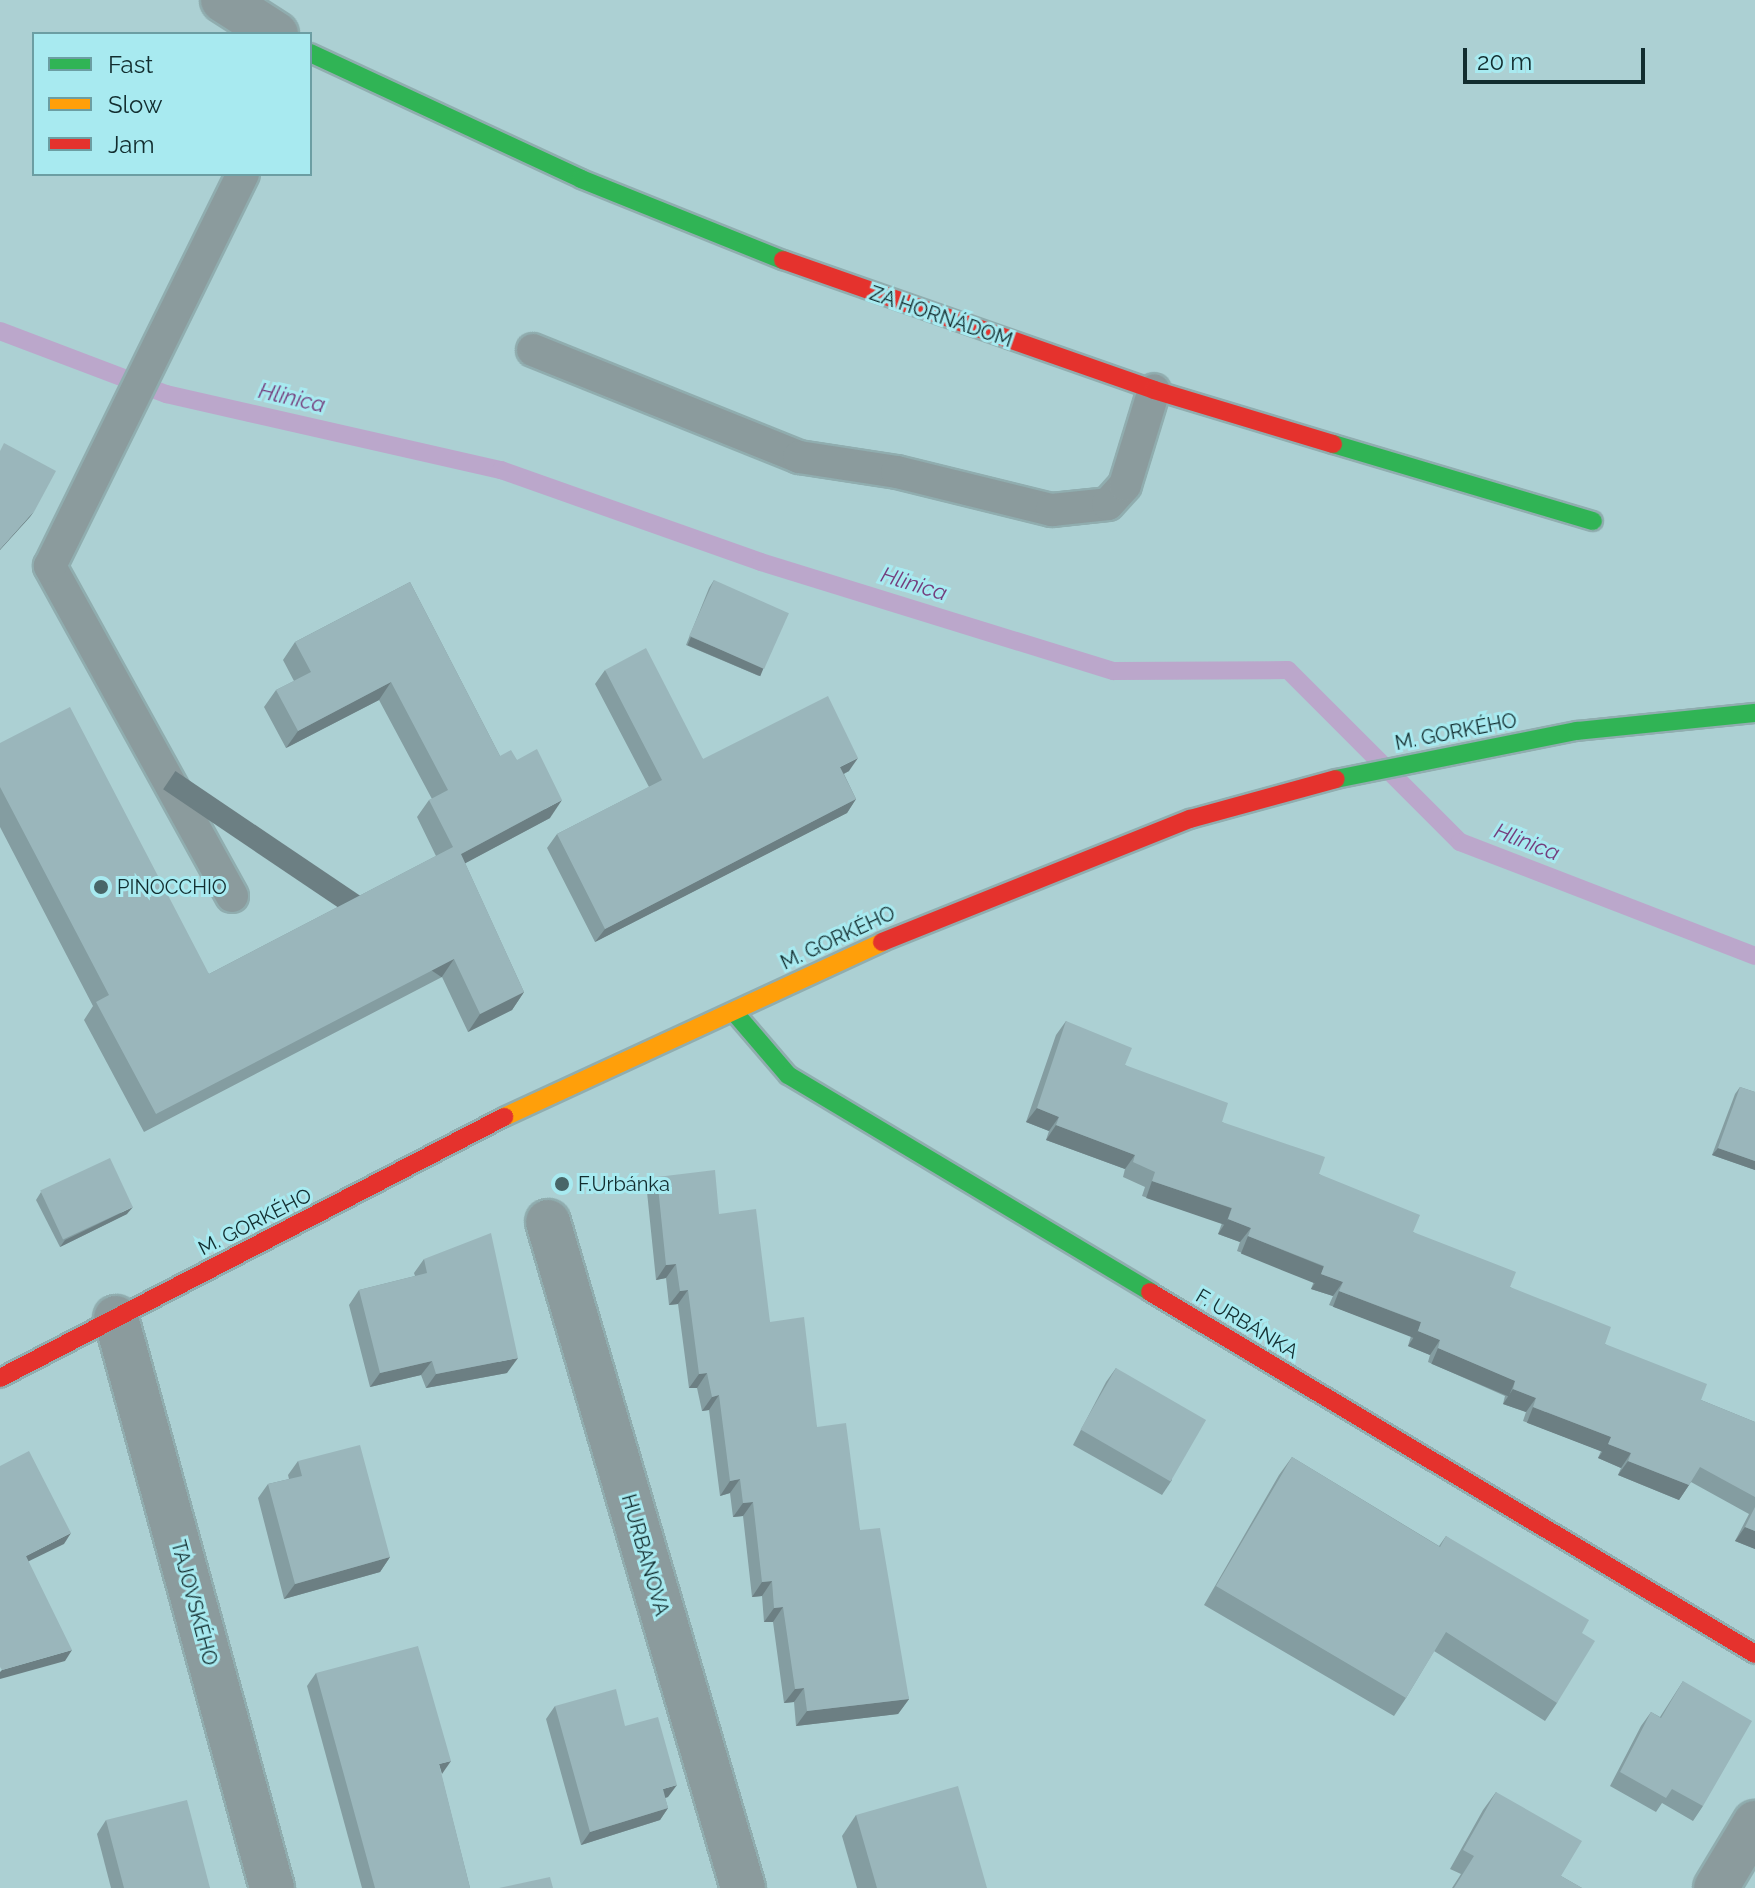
<!DOCTYPE html>
<html>
<head>
<meta charset="utf-8">
<style>
	body { margin:0 }
	#map { position:relative; width:1755px; height:1888px; overflow:hidden; background:#acd0d3; font-family:Raleway,sans-serif }
	div>[style] { position:absolute }
	[style*='--x'] { left:calc(var(--x)*1px); top:calc(var(--y)*1px); width:calc(var(--w)*1px); rotate:calc(var(--a)*1deg) }
	.stream>* { height:18px; margin:-9px; padding:0 9px; transform-origin:9px; border-radius:9px; background:#bba7cb }
	.roads { filter:drop-shadow(2px 0 #90adaf) drop-shadow(-2px 0 #90adaf) drop-shadow(0 2px #90adaf) drop-shadow(0 -2px #90adaf) }
	.lane>* { height:32px; margin:-16px; padding:0 16px; transform-origin:16px; border-radius:16px; background:#8b9b9d }
	.street>* { height:44px; margin:-22px; padding:0 22px; transform-origin:22px; border-radius:22px; background:#8b9b9d }
	.fast>* { height:18px; margin:-9px; padding:0 9px; transform-origin:9px; border-radius:9px; background:#30b455 }
	.slow>* { height:18px; margin:-9px; padding:0 9px; transform-origin:9px; border-radius:9px; background:#ff9f0a }
	.jam>* { height:18px; margin:-9px; padding:0 9px; transform-origin:9px; border-radius:9px; background:#e5322d }
	.wall>* { inset:0; background:#849da1 }
	.shaded-wall>* { inset:0; background:#6c7f83; transform-origin:0 0 }
	.building>* { inset:0; background:#9ab6bb; transform-origin:0 0 }
	.dots>* { width:22px; height:22px; translate:-50% -50%; box-sizing:border-box; border:4px solid #a8eaf0; border-radius:50% }
	span { translate:-50% -50%; white-space:nowrap; text-align:center; line-height:1.15; -webkit-text-stroke:6px #a8eaf0; paint-order:stroke }
	.street-label { font-size:20px; color:#122d2f }
	.poi-label { font-size:20px; color:#122d2f }
	.left { translate:0 -50%; text-align:left }
	.water-label { font-size:22px; color:#753e7d; font-style:italic }
	.legend { position:absolute; left:32px; top:32px; width:280px; height:144px; box-sizing:border-box; background:#a8eaf0; border:2px solid #6c9ea3; margin:0; padding:10px 14px; list-style:none; font-size:24px; color:#122d2f }
	.legend li { display:flex; align-items:center; gap:16px; height:40px }
	.legend b { width:40px; border:2px solid #6c9ea3 }
	.scale { position:absolute; left:1463px; top:48px; width:182px; height:36px; box-sizing:border-box; border:4px solid #122d2f; border-top:0; padding-left:10px; font-size:24px; line-height:28px; white-space:nowrap; color:#122d2f; -webkit-text-stroke:6px #a8eaf0; paint-order:stroke }
</style>
</head>
<body>
<div id="map">
	<div class="stream">
		<div style="--x:0;--y:331;--w:178;--a:20.8"></div>
		<div style="--x:166;--y:394;--w:344;--a:12.8"></div>
		<div style="--x:501;--y:470;--w:276;--a:19.5"></div>
		<div style="--x:761;--y:562;--w:369;--a:17.2"></div>
		<div style="--x:1114;--y:671;--w:174;--a:-0.3"></div>
		<div style="--x:1288;--y:670;--w:243;--a:45"></div>
		<div style="--x:1460;--y:842;--w:316;--a:21.1"></div>
	</div>
	<div class="roads">
		<div class="lane">
			<div style="--x:533;--y:350;--w:287;--a:21.9"></div>
			<div style="--x:799;--y:457;--w:99;--a:8.7"></div>
			<div style="--x:897;--y:472;--w:160;--a:13.8"></div>
			<div style="--x:1052;--y:510;--w:56;--a:-6.1"></div>
			<div style="--x:1108;--y:504;--w:25;--a:-48"></div>
			<div style="--x:1125;--y:485;--w:99;--a:-73"></div>
			<div style="--x:232;--y:896;--w:377;--a:-118.9"></div>
			<div style="--x:50;--y:566;--w:437;--a:-63.8"></div>
		</div>
		<div class="street">
			<div style="--x:223;--y:0;--w:63;--a:32.7"></div>
			<div style="--x:548;--y:1222;--w:694;--a:73.68"></div>
			<div style="--x:116;--y:1318;--w:591;--a:74.69"></div>
			<div style="--x:1716;--y:1888;--w:76;--a:-59"></div>
		</div>
		<div class="fast">
			<div style="--x:310;--y:53;--w:299;--a:24.9"></div>
			<div style="--x:581;--y:179;--w:218;--a:21.9"></div>
			<div style="--x:1333;--y:444;--w:271;--a:16.5"></div>
			<div style="--x:1336;--y:779;--w:246;--a:-11.3"></div>
			<div style="--x:1577;--y:731;--w:179;--a:-5.8"></div>
			<div style="--x:734;--y:1012;--w:83;--a:49.4"></div>
			<div style="--x:788;--y:1075;--w:422;--a:30.9"></div>
		</div>
		<div class="slow">
			<div style="--x:504;--y:1117;--w:417;--a:-24.8"></div>
		</div>
		<div class="jam">
			<div style="--x:783;--y:260;--w:393;--a:19.3"></div>
			<div style="--x:1154;--y:390;--w:187;--a:16.8"></div>
			<div style="--x:882;--y:942;--w:332;--a:-21.8"></div>
			<div style="--x:1190;--y:819;--w:151;--a:-15.3"></div>
			<div style="--x:1150;--y:1292;--w:705;--a:30.89"></div>
			<div style="--x:0;--y:1378;--w:568;--a:-27.38"></div>
		</div>
	</div>
	<div class="wall">
		<div style="clip-path:polygon(714px 580px,759px 676px,686px 645px,709px 588px)"></div>
		<div style="clip-path:polygon(410px 582px,500px 756px,517px 760px,550px 818px,465px 863px,524px 992px,512px 1010px,468px 1032px,442px 977px,144px 1132px,84px 1020px,93px 1006px,0 827px,0 743px,209px 974px,436px 856px,417px 817px,429px 800px,432px 799px,379px 700px,286px 748px,264px 707px,276px 690px,294px 681px,283px 660px,295px 642px)"></div>
		<div style="clip-path:polygon(605px 670px,703px 759px,849px 771px,844px 774px,856px 799px,847px 813px,595px 942px,547px 848px,557px 834px,649px 787px,595px 684px)"></div>
		<div style="clip-path:polygon(1066px 1021px,1125px 1065px,1222px 1122px,1319px 1174px,1413px 1232px,1510px 1287px,1605px 1344px,1701px 1400px,1755px 1422px,1755px 1549px,1735px 1541px,1749px 1514px,1691px 1482px,1679px 1500px,1618px 1475px,1621px 1468px,1598px 1458px,1601px 1451px,1523px 1421px,1526px 1412px,1503px 1404px,1505px 1396px,1428px 1362px,1430px 1355px,1408px 1346px,1411px 1336px,1329px 1305px,1333px 1296px,1311px 1289px,1314px 1281px,1237px 1251px,1240px 1242px,1218px 1234px,1222px 1223px,1142px 1196px,1145px 1187px,1123px 1177px,1125px 1169px,1046px 1140px,1049px 1131px,1026px 1122px,1056px 1035px)"></div>
		<div style="clip-path:polygon(1740px 1087px,1755px 1092px,1755px 1170px,1712px 1155px,1735px 1094px)"></div>
		<div style="clip-path:polygon(657px 1177px,719px 1214px,770px 1322px,817px 1427px,860px 1530px,909px 1699px,898px 1714px,796px 1726px,794px 1702px,784px 1703px,773px 1622px,764px 1622px,762px 1596px,752px 1597px,743px 1516px,733px 1517px,730px 1493px,720px 1496px,709px 1410px,702px 1411px,697px 1388px,689px 1388px,678px 1304px,669px 1305px,666px 1278px,656px 1280px,647px 1192px)"></div>
		<div style="clip-path:polygon(41px 1192px,127px 1214px,60px 1247px,36px 1200px)"></div>
		<div style="clip-path:polygon(424px 1259px,507px 1373px,426px 1388px,421px 1375px,370px 1387px,349px 1305px,359px 1290px,415px 1276px,414px 1273px)"></div>
		<div style="clip-path:polygon(1116px 1368px,1172px 1480px,1162px 1495px,1073px 1445px,1106px 1382px)"></div>
		<div style="clip-path:polygon(1292px 1457px,1439px 1546px,1446px 1536px,1582px 1633px,1557px 1703px,1545px 1721px,1434px 1651px,1406px 1698px,1394px 1716px,1204px 1605px,1279px 1475px)"></div>
		<div style="clip-path:polygon(298px 1461px,390px 1557px,380px 1572px,284px 1599px,258px 1498px,268px 1484px,289px 1479px,288px 1475px)"></div>
		<div style="clip-path:polygon(316px 1673px,441px 1774px,470px 1888px,362px 1888px,307px 1686px)"></div>
		<div style="clip-path:polygon(1683px 1681px,1703px 1806px,1693px 1821px,1662px 1803px,1656px 1812px,1610px 1786px,1641px 1726px,1651px 1712px,1660px 1717px)"></div>
		<div style="clip-path:polygon(555px 1706px,625px 1726px,668px 1797px,665px 1798px,668px 1808px,660px 1820px,581px 1845px,546px 1719px)"></div>
		<div style="clip-path:polygon(1496px 1792px,1561px 1876px,1582px 1888px,1452px 1888px,1461px 1874px,1450px 1869px,1483px 1810px)"></div>
		<div style="clip-path:polygon(856px 1815px,987px 1888px,857px 1888px,842px 1836px)"></div>
		<div style="clip-path:polygon(106px 1820px,210px 1888px,111px 1888px,97px 1834px)"></div>
	</div>
	<div class="shaded-wall">
		<div style="clip-path:polygon(35px 510px,30px 517px,0 550px,0 549px)"></div>
		<div style="left:691px;top:637px;width:79px;height:9px;rotate:23deg"></div>
		<div style="clip-path:polygon(391px 682px,379px 700px,286px 748px,298px 731px)"></div>
		<div style="clip-path:polygon(858px 758px,849px 771px,831px 780px,840px 767px)"></div>
		<div style="clip-path:polygon(856px 799px,847px 813px,595px 942px,605px 929px)"></div>
		<div style="clip-path:polygon(562px 800px,550px 818px,449px 872px,461px 854px)"></div>
		<div style="left:454px;top:959px;width:22px;height:336px;rotate:124deg"></div>
		<div style="clip-path:polygon(524px 992px,512px 1010px,468px 1032px,480px 1014px)"></div>
		<div style="clip-path:polygon(1037px 1108px,1059px 1117px,1049px 1131px,1026px 1122px)"></div>
		<div style="clip-path:polygon(1056px 1125px,1135px 1155px,1125px 1169px,1046px 1140px)"></div>
		<div style="clip-path:polygon(1718px 1148px,1755px 1161px,1755px 1170px,1712px 1155px)"></div>
		<div style="left:1152px;top:1181px;width:84px;height:18px;rotate:19deg"></div>
		<div style="clip-path:polygon(133px 1207px,127px 1214px,60px 1247px,65px 1240px)"></div>
		<div style="clip-path:polygon(1228px 1219px,1251px 1228px,1240px 1242px,1218px 1234px)"></div>
		<div style="left:1248px;top:1236px;width:82px;height:19px;rotate:22deg"></div>
		<div style="clip-path:polygon(676px 1264px,666px 1278px,656px 1280px,666px 1265px)"></div>
		<div style="clip-path:polygon(1321px 1274px,1343px 1282px,1333px 1296px,1311px 1289px)"></div>
		<div style="clip-path:polygon(688px 1290px,678px 1304px,669px 1305px,680px 1291px)"></div>
		<div style="left:1339px;top:1291px;width:88px;height:17px;rotate:21deg"></div>
		<div style="clip-path:polygon(1418px 1331px,1440px 1340px,1430px 1355px,1408px 1346px)"></div>
		<div style="left:1438px;top:1348px;width:84px;height:17px;rotate:23deg"></div>
		<div style="clip-path:polygon(518px 1358px,507px 1373px,426px 1388px,436px 1374px)"></div>
		<div style="clip-path:polygon(432px 1361px,421px 1375px,370px 1387px,380px 1373px)"></div>
		<div style="clip-path:polygon(707px 1373px,697px 1388px,689px 1388px,699px 1374px)"></div>
		<div style="clip-path:polygon(1513px 1389px,1536px 1398px,1526px 1412px,1503px 1404px)"></div>
		<div style="clip-path:polygon(719px 1395px,709px 1410px,702px 1411px,712px 1397px)"></div>
		<div style="left:1533px;top:1407px;width:84px;height:17px;rotate:21deg"></div>
		<div style="clip-path:polygon(1608px 1444px,1631px 1453px,1621px 1468px,1598px 1458px)"></div>
		<div style="clip-path:polygon(1628px 1461px,1689px 1485px,1679px 1500px,1618px 1475px)"></div>
		<div style="clip-path:polygon(740px 1479px,730px 1493px,720px 1496px,730px 1481px)"></div>
		<div style="clip-path:polygon(753px 1502px,743px 1516px,733px 1517px,743px 1503px)"></div>
		<div style="clip-path:polygon(1745px 1527px,1755px 1531px,1755px 1549px,1735px 1541px)"></div>
		<div style="clip-path:polygon(71px 1533px,64px 1544px,19px 1566px,26px 1556px)"></div>
		<div style="clip-path:polygon(390px 1557px,380px 1572px,284px 1599px,295px 1584px)"></div>
		<div style="clip-path:polygon(772px 1581px,762px 1596px,752px 1597px,762px 1582px)"></div>
		<div style="clip-path:polygon(783px 1607px,773px 1622px,764px 1622px,774px 1608px)"></div>
		<div style="clip-path:polygon(72px 1650px,65px 1661px,0 1679px,0 1672px,2px 1670px)"></div>
		<div style="clip-path:polygon(804px 1688px,794px 1702px,784px 1703px,795px 1689px)"></div>
		<div style="clip-path:polygon(909px 1699px,898px 1714px,796px 1726px,807px 1711px)"></div>
		<div style="clip-path:polygon(451px 1761px,442px 1774px,439px 1764px)"></div>
		<div style="clip-path:polygon(677px 1785px,668px 1797px,654px 1801px,663px 1789px)"></div>
		<div style="clip-path:polygon(668px 1808px,660px 1820px,581px 1845px,590px 1832px)"></div>
	</div>
	<div class="building">
		<div style="clip-path:polygon(4px 443px,56px 471px,35px 510px,0 549px,0 451px)"></div>
		<div style="left:714px;top:580px;width:82px;height:61px;rotate:24deg"></div>
		<div style="clip-path:polygon(410px 582px,500px 756px,511px 750px,517px 760px,537px 749px,562px 800px,461px 854px,524px 992px,480px 1014px,454px 959px,156px 1114px,96px 1002px,109px 995px,0 787px,0 743px,70px 707px,209px 974px,453px 847px,429px 800px,448px 790px,391px 682px,298px 731px,276px 690px,311px 672px,295px 642px)"></div>
		<div style="clip-path:polygon(646px 648px,703px 759px,828px 696px,858px 758px,840px 767px,856px 799px,605px 929px,557px 834px,662px 780px,605px 670px)"></div>
		<div style="clip-path:polygon(1066px 1021px,1132px 1048px,1125px 1065px,1228px 1103px,1222px 1122px,1325px 1157px,1319px 1174px,1420px 1215px,1413px 1232px,1516px 1272px,1510px 1287px,1611px 1327px,1605px 1344px,1707px 1384px,1701px 1400px,1755px 1422px,1755px 1497px,1700px 1467px,1689px 1485px,1628px 1461px,1631px 1453px,1608px 1444px,1611px 1437px,1533px 1407px,1536px 1398px,1513px 1389px,1515px 1381px,1438px 1348px,1440px 1340px,1418px 1331px,1421px 1322px,1339px 1291px,1343px 1282px,1321px 1274px,1324px 1266px,1248px 1236px,1251px 1228px,1228px 1219px,1232px 1208px,1152px 1181px,1155px 1172px,1133px 1162px,1135px 1155px,1056px 1125px,1059px 1117px,1037px 1108px)"></div>
		<div style="clip-path:polygon(1740px 1087px,1755px 1092px,1755px 1161px,1718px 1148px)"></div>
		<div style="left:110px;top:1158px;width:54px;height:77px;rotate:65deg"></div>
		<div style="clip-path:polygon(715px 1170px,719px 1214px,756px 1209px,770px 1322px,804px 1317px,817px 1427px,846px 1423px,860px 1530px,880px 1528px,909px 1699px,807px 1711px,804px 1688px,795px 1689px,783px 1607px,774px 1608px,772px 1581px,762px 1582px,753px 1502px,743px 1503px,740px 1479px,730px 1481px,719px 1395px,712px 1397px,707px 1373px,699px 1374px,688px 1290px,680px 1291px,676px 1264px,666px 1265px,657px 1177px)"></div>
		<div style="clip-path:polygon(491px 1233px,518px 1358px,436px 1374px,432px 1361px,380px 1373px,359px 1290px,427px 1273px,424px 1259px)"></div>
		<div style="left:1116px;top:1368px;width:104px;height:71px;rotate:30deg"></div>
		<div style="clip-path:polygon(360px 1445px,390px 1557px,295px 1584px,268px 1484px,302px 1476px,298px 1461px)"></div>
		<div style="clip-path:polygon(29px 1451px,71px 1533px,26px 1556px,72px 1650px,2px 1670px,0 1667px,0 1466px)"></div>
		<div style="clip-path:polygon(1292px 1457px,1440px 1547px,1446px 1536px,1589px 1620px,1582px 1633px,1595px 1641px,1557px 1703px,1446px 1632px,1406px 1698px,1216px 1586px)"></div>
		<div style="clip-path:polygon(1755px 1507px,1755px 1531px,1745px 1527px)"></div>
		<div style="clip-path:polygon(418px 1646px,451px 1761px,439px 1764px,470px 1888px,375px 1888px,316px 1673px)"></div>
		<div style="clip-path:polygon(1683px 1681px,1752px 1721px,1703px 1806px,1672px 1789px,1666px 1798px,1620px 1772px,1651px 1712px,1661px 1718px)"></div>
		<div style="clip-path:polygon(616px 1689px,625px 1726px,658px 1717px,677px 1785px,663px 1789px,668px 1808px,590px 1832px,555px 1706px)"></div>
		<div style="clip-path:polygon(958px 1786px,987px 1888px,877px 1888px,856px 1815px)"></div>
		<div style="clip-path:polygon(1496px 1792px,1582px 1841px,1561px 1876px,1582px 1888px,1454px 1888px,1474px 1856px,1463px 1850px)"></div>
		<div style="clip-path:polygon(187px 1800px,210px 1888px,124px 1888px,106px 1820px)"></div>
		<div style="clip-path:polygon(550px 1877px,553px 1888px,499px 1888px)"></div>
	</div>
	<div class="dots">
		<div style="left:101px;top:887px;background:#486668"></div>
		<div style="left:562px;top:1184px;background:#486668"></div>
	</div>
	<div class="street-label">
		<span style="left:941px;top:317px;rotate:19deg">ZA HORNÁDOM</span>
		<span style="left:1456px;top:732px;rotate:-11deg">M. GORKÉHO</span>
		<span style="left:838px;top:938px;rotate:-25deg">M. GORKÉHO</span>
		<span style="left:255px;top:1222px;rotate:-27deg">M. GORKÉHO</span>
		<span style="left:1247px;top:1324px;rotate:31deg">F. URBÁNKA</span>
		<span style="left:645px;top:1555px;rotate:74deg">HURBANOVA</span>
		<span style="left:194px;top:1603px;rotate:75deg">TAJOVSKÉHO</span>
	</div>
	<div class="poi-label">
		<span class="left" style="left:117px;top:887px">PINOCCHIO</span>
		<span class="left" style="left:578px;top:1184px">F.Urbánka</span>
	</div>
	<div class="water-label">
		<span style="left:292px;top:398px;rotate:13deg">Hlinica</span>
		<span style="left:914px;top:584px;rotate:17deg">Hlinica</span>
		<span style="left:1527px;top:842px;rotate:21deg">Hlinica</span>
	</div>
	<ul class="legend">
	<li><b style="height:10px;background:#30b455"></b>Fast</li>
	<li><b style="height:10px;background:#ff9f0a"></b>Slow</li>
	<li><b style="height:10px;background:#e5322d"></b>Jam</li>
	</ul>
	<div class="scale">20 m</div>
</div>
</body>
</html>
